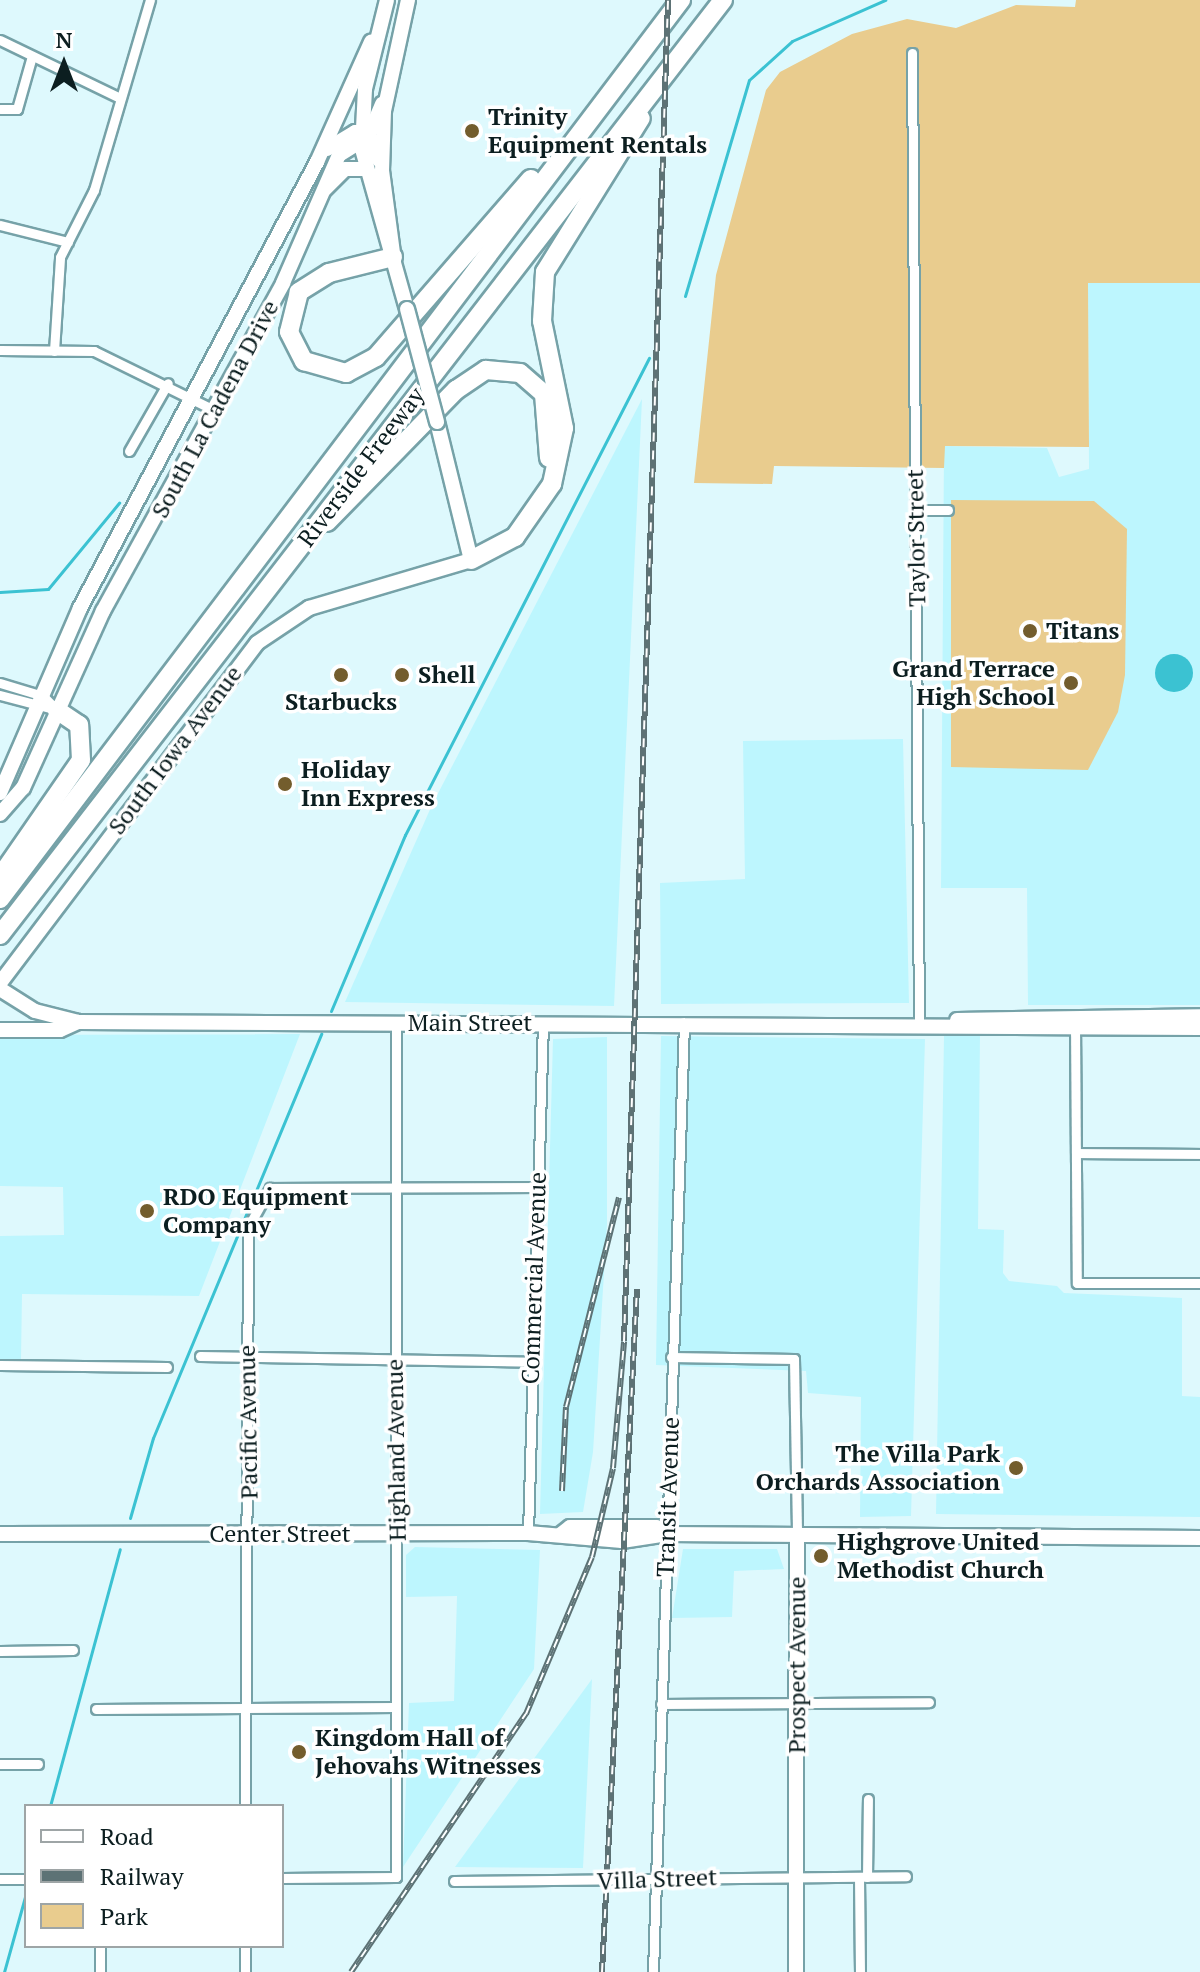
<!DOCTYPE html>
<html>
<head>
<meta charset="utf-8">
<style>
	body { margin:0 }
	#map { position:relative; width:1200px; height:1972px; overflow:hidden; background:#def9fd; font-family:"PT Serif",serif }
	div>[style] { position:absolute }
	[style*='--x'] { left:calc(var(--x)*1px); top:calc(var(--y)*1px); width:calc(var(--w)*1px); rotate:calc(var(--a)*1deg) }
	.built>* { inset:0; background:#bdf6fe }
	.green>* { inset:0; background:#e9cc8e }
	.water>* { inset:0; background:#3bc2d2 }
	.round { border-radius:50% }
	.stream>* { height:3px; margin:-1.5px; padding:0 1.5px; transform-origin:1.5px; border-radius:1.5px; background:#3bc2d2 }
	.roads { filter:drop-shadow(2px 0 #76a2a8) drop-shadow(-2px 0 #76a2a8) drop-shadow(0 2px #76a2a8) drop-shadow(0 -2px #76a2a8) }
	.street>* { height:9px; margin:-4.5px; padding:0 4.5px; transform-origin:4.5px; border-radius:4.5px; background:#fff }
	.secondary>* { height:14px; margin:-7px; padding:0 7px; transform-origin:7px; border-radius:7px; background:#fff }
	.primary>* { height:14px; margin:-7px; padding:0 7px; transform-origin:7px; border-radius:7px; background:#fff }
	.highway>* { height:18px; margin:-9px; padding:0 9px; transform-origin:9px; border-radius:9px; background:#fff }
	.rail>* { height:6px; margin-top:-3px; transform-origin:0; background:repeating-linear-gradient(90deg,#fff 0 9px,#5d7275 0 18px); box-sizing:border-box; border-block:2px solid #5d7275 }
	.bridges { filter:drop-shadow(2px 0 #76a2a8) drop-shadow(-2px 0 #76a2a8) drop-shadow(0 2px #76a2a8) drop-shadow(0 -2px #76a2a8) }
	.primary-bridge>* { height:14px; margin:-7px; padding:0 7px; transform-origin:7px; border-radius:7px; background:#fff }
	.dots>* { width:22px; height:22px; translate:-50% -50%; box-sizing:border-box; border:4px solid #fff; border-radius:50% }
	span { translate:-50% -50%; white-space:nowrap; text-align:center; line-height:1.15; -webkit-text-stroke:7px #fff; paint-order:stroke }
	.poi-label { font-size:24px; color:#0c1e20; font-weight:700 }
	.left { translate:0 -50%; text-align:left }
	.right { translate:-100% -50%; text-align:right }
	.street-label { font-size:24px; color:#0c1e20 }
	.legend { position:absolute; left:24px; top:1804px; width:260px; height:144px; box-sizing:border-box; background:#fff; border:2px solid #9ea5a6; margin:0; padding:10px 14px; list-style:none; font-size:24px; color:#0c1e20 }
	.legend li { display:flex; align-items:center; gap:16px; height:40px }
	.legend b { width:40px; border:2px solid #9ea5a6 }
	.north { position:absolute; left:24px; top:24px; width:80px; height:80px; -webkit-text-stroke:6px #fff; paint-order:stroke; rotate:0deg; font-size:22px; font-weight:700; line-height:32px; text-align:center; color:#0c1e20 }
	.north::after { content:''; display:block; margin:auto; width:28px; height:36px; background:#0c1e20; clip-path:polygon(50% 0,100% 100%,50% 72%,0 100%) }
</style>
</head>
<body>
<div id="map">
	<div class="built">
		<div style="clip-path:polygon(1088px 283px,1200px 283px,1200px 1005px,1028px 1005px,1027px 888px,941px 888px,944px 446px,1047px 448px,1059px 477px,1089px 469px)"></div>
		<div style="clip-path:polygon(642px 399px,614px 1006px,345px 1002px,432px 805px)"></div>
		<div style="clip-path:polygon(903px 739px,909px 1003px,661px 1004px,660px 883px,745px 879px,743px 741px)"></div>
		<div style="clip-path:polygon(300px 1034px,199px 1296px,22px 1294px,21px 1359px,0 1359px,0 1236px,64px 1235px,63px 1187px,0 1186px,0 1035px)"></div>
		<div style="clip-path:polygon(980px 1035px,978px 1229px,1004px 1230px,1003px 1273px,1009px 1281px,1057px 1286px,1064px 1293px,1182px 1298px,1182px 1396px,1200px 1397px,1200px 1517px,936px 1514px,944px 1036px)"></div>
		<div style="clip-path:polygon(661px 1036px,925px 1039px,911px 1516px,860px 1517px,861px 1397px,808px 1393px,806px 1371px,656px 1365px)"></div>
		<div style="clip-path:polygon(607px 1037px,607px 1224px,593px 1452px,583px 1512px,540px 1514px,553px 1039px)"></div>
		<div style="clip-path:polygon(415px 1547px,540px 1550px,534px 1669px,403px 1867px,409px 1703px,454px 1701px,457px 1596px,406px 1597px,406px 1555px)"></div>
		<div style="clip-path:polygon(683px 1549px,777px 1549px,784px 1569px,734px 1571px,732px 1617px,672px 1618px)"></div>
		<div style="clip-path:polygon(592px 1679px,583px 1868px,455px 1867px)"></div>
	</div>
	<div class="green">
		<div style="clip-path:polygon(1076px 0,1200px 0,1200px 283px,1088px 283px,1089px 447px,945px 446px,944px 468px,774px 466px,772px 484px,694px 483px,716px 275px,766px 90px,780px 72px,852px 34px,907px 19px,956px 28px,1016px 5px,1075px 7px)"></div>
		<div style="clip-path:polygon(951px 500px,1094px 501px,1127px 529px,1125px 675px,1118px 712px,1088px 770px,951px 767px)"></div>
	</div>
	<div class="water">
		<div class="round" style="left:1155px;top:654px;width:38px;height:38px"></div>
	</div>
	<div class="stream">
		<div style="--x:685;--y:296;--w:225;--a:-73.5"></div>
		<div style="--x:749;--y:80;--w:58;--a:-42.2"></div>
		<div style="--x:792;--y:41;--w:102;--a:-23.8"></div>
		<div style="--x:0;--y:592;--w:48;--a:-3.6"></div>
		<div style="--x:48;--y:589;--w:112;--a:-50.5"></div>
		<div style="--x:331;--y:1011;--w:191;--a:-67.2"></div>
		<div style="--x:405;--y:835;--w:536;--a:-62.91"></div>
		<div style="--x:130;--y:1518;--w:83;--a:-74"></div>
		<div style="--x:153;--y:1438;--w:438;--a:-67.4"></div>
		<div style="--x:50;--y:1806;--w:266;--a:-74.8"></div>
		<div style="--x:4;--y:1972;--w:82;--a:-74.4"></div>
	</div>
	<div class="roads">
		<div class="street">
			<div style="--x:0;--y:40;--w:133;--a:25.8"></div>
			<div style="--x:912;--y:53;--w:970;--a:89.59"></div>
			<div style="--x:0;--y:109;--w:17;--a:0"></div>
			<div style="--x:17;--y:109;--w:55;--a:-74.2"></div>
			<div style="--x:0;--y:225;--w:70;--a:14"></div>
			<div style="--x:0;--y:350;--w:94;--a:0.6"></div>
			<div style="--x:94;--y:351;--w:134;--a:26.2"></div>
			<div style="--x:54;--y:351;--w:94;--a:-86.3"></div>
			<div style="--x:60;--y:257;--w:75;--a:-63.1"></div>
			<div style="--x:94;--y:190;--w:198;--a:-73.6"></div>
			<div style="--x:129;--y:451;--w:78;--a:-60.2"></div>
			<div style="--x:917;--y:510;--w:31;--a:0"></div>
			<div style="--x:0;--y:683;--w:45;--a:16.8"></div>
			<div style="--x:43;--y:696;--w:20;--a:45"></div>
			<div style="--x:0;--y:695;--w:59;--a:14.7"></div>
			<div style="--x:1075;--y:1023;--w:260;--a:89.6"></div>
			<div style="--x:1077;--y:1283;--w:123;--a:0"></div>
			<div style="--x:1076;--y:1153;--w:124;--a:0.5"></div>
			<div style="--x:200;--y:1356;--w:332;--a:1"></div>
			<div style="--x:671;--y:1357;--w:123;--a:0.9"></div>
			<div style="--x:794;--y:1359;--w:175;--a:89"></div>
			<div style="--x:0;--y:1365;--w:167;--a:0.7"></div>
			<div style="--x:528;--y:1533;--w:510;--a:-88.32"></div>
			<div style="--x:0;--y:1651;--w:73;--a:-0.8"></div>
			<div style="--x:661;--y:1704;--w:268;--a:-0.4"></div>
			<div style="--x:96;--y:1709;--w:299;--a:-0.4"></div>
			<div style="--x:0;--y:1764;--w:38;--a:0"></div>
			<div style="--x:245;--y:1806;--w:579;--a:-89.7"></div>
			<div style="--x:248;--y:1227;--w:45;--a:-60.6"></div>
			<div style="--x:270;--y:1188;--w:267;--a:-0.2"></div>
			<div style="--x:859;--y:1877;--w:95;--a:89.4"></div>
			<div style="--x:867;--y:1877;--w:78;--a:-89.3"></div>
			<div style="--x:282;--y:1878;--w:114;--a:-0.5"></div>
			<div style="--x:396;--y:1877;--w:855;--a:-90"></div>
			<div style="--x:0;--y:1879;--w:26;--a:0"></div>
			<div style="--x:454;--y:1881;--w:452;--a:-0.6"></div>
			<div style="--x:100;--y:1946;--w:26;--a:90"></div>
			<div style="--x:245;--y:1946;--w:26;--a:90"></div>
			<div style="--x:653;--y:1972;--w:950;--a:-88.13"></div>
		</div>
		<div class="secondary">
			<div style="--x:0;--y:793;--w:202;--a:-66.6"></div>
			<div style="--x:80;--y:608;--w:505;--a:-62.01"></div>
			<div style="--x:0;--y:814;--w:35;--a:-49"></div>
			<div style="--x:23;--y:788;--w:194;--a:-65.7"></div>
			<div style="--x:103;--y:611;--w:374;--a:-61.2"></div>
			<div style="--x:283;--y:283;--w:140;--a:-66.4"></div>
			<div style="--x:339;--y:155;--w:34;--a:-32"></div>
			<div style="--x:368;--y:137;--w:36;--a:-67"></div>
			<div style="--x:0;--y:989;--w:41;--a:32.2"></div>
			<div style="--x:35;--y:1011;--w:44;--a:14.3"></div>
			<div style="--x:78;--y:1022;--w:1122;--a:0.31"></div>
			<div style="--x:957;--y:1020;--w:243;--a:-0.9"></div>
			<div style="--x:0;--y:1534;--w:528;--a:-0.11"></div>
			<div style="--x:528;--y:1533;--w:94;--a:4.9"></div>
			<div style="--x:622;--y:1541;--w:46;--a:-8.8"></div>
			<div style="--x:561;--y:1534;--w:11;--a:-38"></div>
			<div style="--x:570;--y:1527;--w:86;--a:0"></div>
			<div style="--x:656;--y:1527;--w:13;--a:32"></div>
			<div style="--x:667;--y:1534;--w:533;--a:0.43"></div>
			<div style="--x:796;--y:1972;--w:438;--a:-89.9"></div>
		</div>
		<div class="primary">
			<div style="--x:387;--y:0;--w:92;--a:103.9"></div>
			<div style="--x:365;--y:89;--w:60;--a:92.9"></div>
			<div style="--x:362;--y:149;--w:166;--a:74.3"></div>
			<div style="--x:327;--y:149;--w:33;--a:-31"></div>
			<div style="--x:355;--y:132;--w:19;--a:25"></div>
			<div style="--x:372;--y:140;--w:21;--a:71"></div>
			<div style="--x:317;--y:162;--w:132;--a:-65.8"></div>
			<div style="--x:325;--y:189;--w:28;--a:-45"></div>
			<div style="--x:345;--y:169;--w:20;--a:0"></div>
			<div style="--x:393;--y:253;--w:83;--a:-97.6"></div>
			<div style="--x:382;--y:171;--w:60;--a:-88.1"></div>
			<div style="--x:384;--y:111;--w:114;--a:-77.8"></div>
			<div style="--x:0;--y:983;--w:426;--a:-52.9"></div>
			<div style="--x:257;--y:643;--w:63;--a:-33.9"></div>
			<div style="--x:309;--y:608;--w:169;--a:-16.5"></div>
			<div style="--x:471;--y:560;--w:142;--a:-103.8"></div>
			<div style="--x:0;--y:1030;--w:60;--a:0"></div>
			<div style="--x:60;--y:1030;--w:20;--a:-24"></div>
		</div>
		<div class="highway">
			<div style="--x:393;--y:257;--w:66;--a:166"></div>
			<div style="--x:329;--y:273;--w:36;--a:148"></div>
			<div style="--x:299;--y:292;--w:41;--a:104"></div>
			<div style="--x:289;--y:332;--w:33;--a:63"></div>
			<div style="--x:304;--y:361;--w:44;--a:15.9"></div>
			<div style="--x:346;--y:373;--w:34;--a:-28"></div>
			<div style="--x:376;--y:357;--w:236;--a:-49"></div>
			<div style="--x:327;--y:522;--w:185;--a:-45.7"></div>
			<div style="--x:456;--y:390;--w:36;--a:-34"></div>
			<div style="--x:486;--y:370;--w:34;--a:5"></div>
			<div style="--x:520;--y:373;--w:32;--a:41"></div>
			<div style="--x:544;--y:394;--w:64;--a:85.5"></div>
			<div style="--x:471;--y:560;--w:50;--a:-27.6"></div>
			<div style="--x:515;--y:537;--w:65;--a:-55.1"></div>
			<div style="--x:552;--y:484;--w:57;--a:-77.9"></div>
			<div style="--x:564;--y:428;--w:109;--a:-101.6"></div>
			<div style="--x:542;--y:321;--w:49;--a:-86.5"></div>
			<div style="--x:545;--y:272;--w:181;--a:-58.1"></div>
			<div style="--x:0;--y:877;--w:142;--a:-55.3"></div>
			<div style="--x:81;--y:760;--w:35;--a:-93"></div>
			<div style="--x:79;--y:725;--w:27;--a:-146"></div>
			<div style="--x:0;--y:899;--w:1128;--a:-52.86"></div>
			<div style="--x:0;--y:935;--w:1182;--a:-52.29"></div>
		</div>
	</div>
	<div class="rail">
		<div style="--x:562;--y:1491;--w:84;--a:-87.3"></div>
		<div style="--x:566;--y:1407;--w:216;--a:-75.8"></div>
		<div style="--x:351;--y:1972;--w:312;--a:-55.9"></div>
		<div style="--x:526;--y:1714;--w:170;--a:-67.2"></div>
		<div style="--x:592;--y:1557;--w:91;--a:-76.7"></div>
		<div style="--x:613;--y:1468;--w:127;--a:-85"></div>
		<div style="--x:624;--y:1341;--w:1342;--a:-88.12"></div>
		<div style="--x:602;--y:1972;--w:684;--a:-87.07"></div>
	</div>
	<div class="bridges">
		<div class="primary-bridge">
			<div style="--x:407;--y:309;--w:117;--a:75.1"></div>
		</div>
	</div>
	<div class="dots">
		<div style="left:472px;top:131px;background:#735d2d"></div>
		<div style="left:1030px;top:631px;background:#735d2d"></div>
		<div style="left:341px;top:675px;background:#735d2d"></div>
		<div style="left:402px;top:675px;background:#735d2d"></div>
		<div style="left:1071px;top:683px;background:#735d2d"></div>
		<div style="left:285px;top:784px;background:#735d2d"></div>
		<div style="left:147px;top:1211px;background:#735d2d"></div>
		<div style="left:1016px;top:1468px;background:#735d2d"></div>
		<div style="left:821px;top:1556px;background:#735d2d"></div>
		<div style="left:299px;top:1752px;background:#735d2d"></div>
	</div>
	<div class="poi-label">
		<span class="left" style="left:488px;top:131px">Trinity<br>Equipment Rentals</span>
		<span class="left" style="left:1046px;top:631px">Titans</span>
		<span class="right" style="left:1055px;top:683px">Grand Terrace<br>High School</span>
		<span class="left" style="left:418px;top:675px">Shell</span>
		<span style="left:341px;top:702px">Starbucks</span>
		<span class="left" style="left:301px;top:784px">Holiday<br>Inn Express</span>
		<span class="left" style="left:163px;top:1211px">RDO Equipment<br>Company</span>
		<span class="right" style="left:1000px;top:1468px">The Villa Park<br>Orchards Association</span>
		<span class="left" style="left:837px;top:1556px">Highgrove United<br>Methodist Church</span>
		<span class="left" style="left:315px;top:1752px">Kingdom Hall of<br>Jehovahs Witnesses</span>
	</div>
	<div class="street-label">
		<span style="left:215px;top:409px;rotate:-62deg">South La Cadena Drive</span>
		<span style="left:361px;top:467px;rotate:-53deg">Riverside Freeway</span>
		<span style="left:916px;top:538px;rotate:-91deg">Taylor Street</span>
		<span style="left:175px;top:750px;rotate:-53deg">South Iowa Avenue</span>
		<span style="left:470px;top:1023px">Main Street</span>
		<span style="left:534px;top:1278px;rotate:-88deg">Commercial Avenue</span>
		<span style="left:248px;top:1422px;rotate:-91deg">Pacific Avenue</span>
		<span style="left:396px;top:1450px;rotate:-91deg">Highland Avenue</span>
		<span style="left:668px;top:1497px;rotate:-88deg">Transit Avenue</span>
		<span style="left:280px;top:1534px">Center Street</span>
		<span style="left:797px;top:1665px;rotate:-90deg">Prospect Avenue</span>
		<span style="left:657px;top:1879px;rotate:-2deg">Villa Street</span>
	</div>
	<ul class="legend">
	<li><b style="height:10px;background:#fff"></b>Road</li>
	<li><b style="height:10px;background:#5d7275"></b>Railway</li>
	<li><b style="height:22px;background:#e9cc8e"></b>Park</li>
	</ul>
	<div class="north">N</div>
</div>
</body>
</html>
